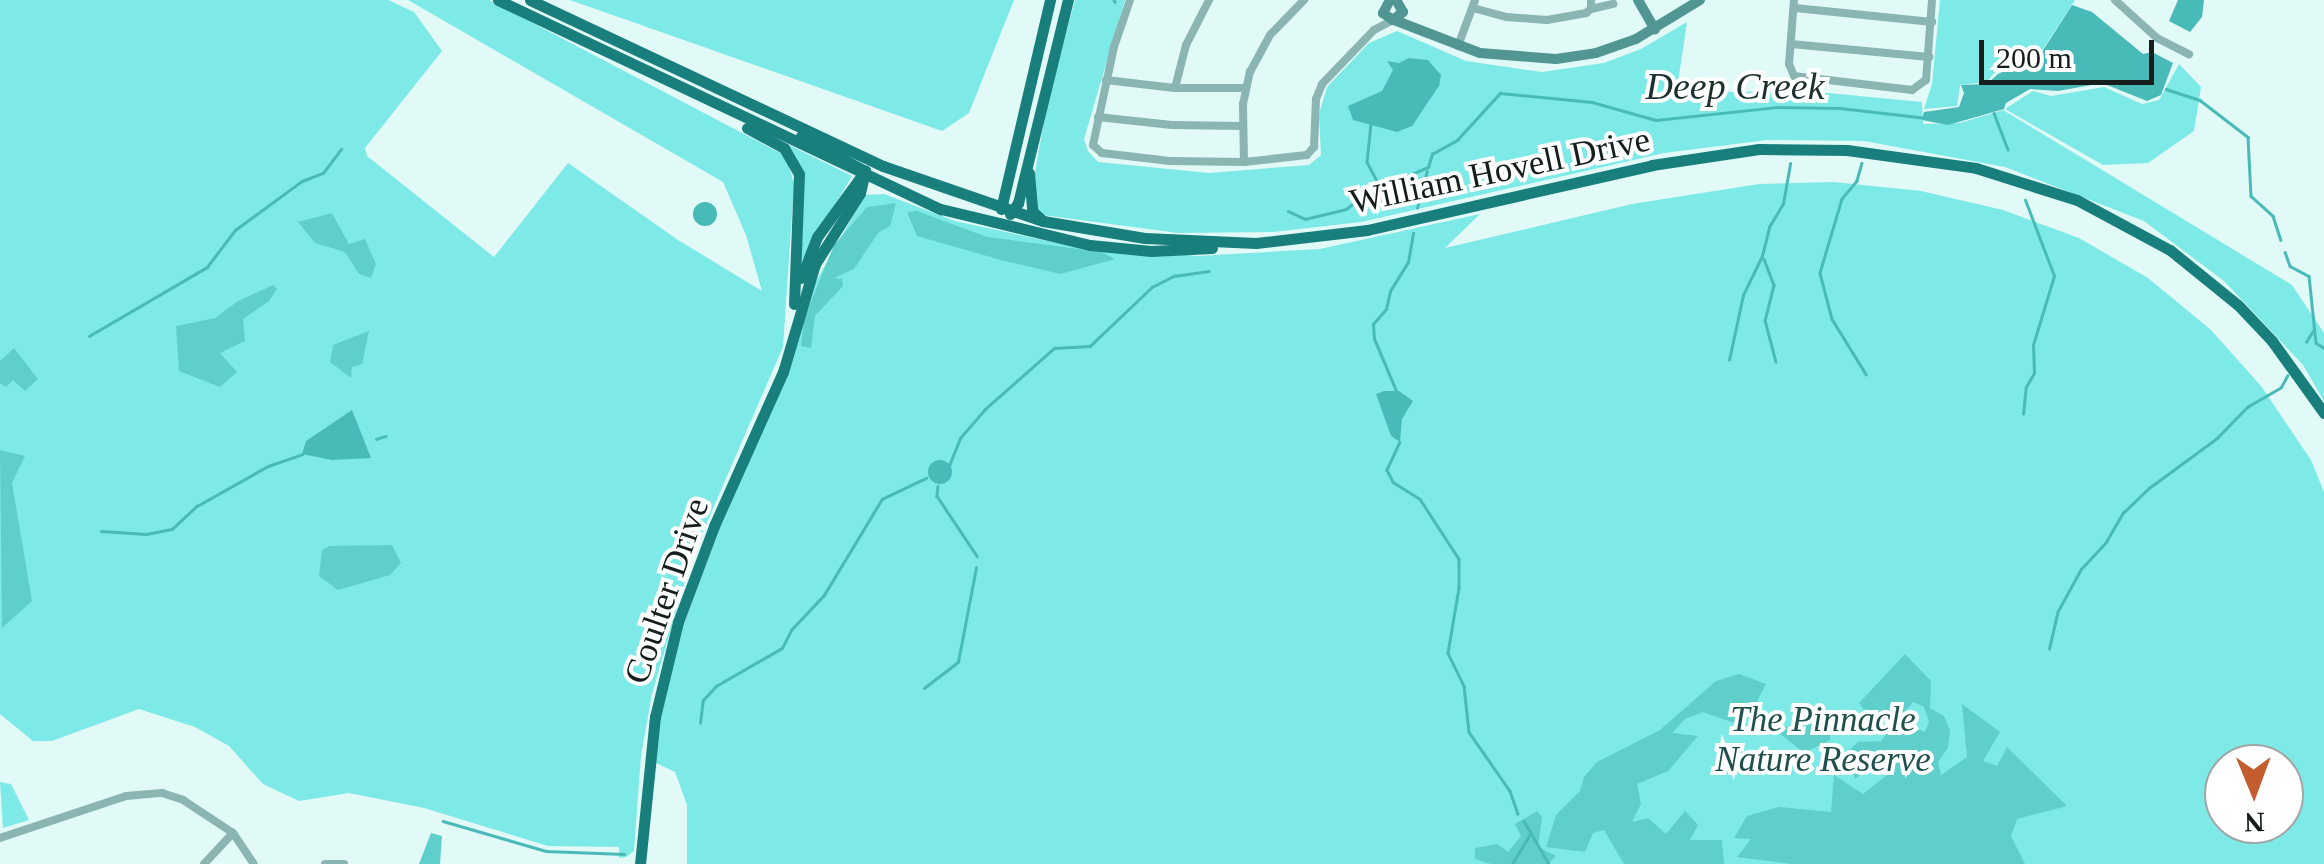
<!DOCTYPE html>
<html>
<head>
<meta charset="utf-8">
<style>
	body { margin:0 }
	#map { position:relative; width:2324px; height:864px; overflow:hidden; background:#e1f9f7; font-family:"Times New Roman",serif }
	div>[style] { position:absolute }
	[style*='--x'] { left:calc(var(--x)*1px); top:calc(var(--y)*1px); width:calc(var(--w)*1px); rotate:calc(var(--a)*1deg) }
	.green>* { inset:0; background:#7deae7 }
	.forest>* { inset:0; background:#5fcfcc }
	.water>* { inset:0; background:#48bbb8 }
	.round { border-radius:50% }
	.stream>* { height:2.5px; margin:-1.25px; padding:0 1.25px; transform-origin:1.25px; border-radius:1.25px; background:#48bbb8 }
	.street>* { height:8px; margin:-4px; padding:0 4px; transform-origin:4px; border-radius:4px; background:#8ab5b3 }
	.secondary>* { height:10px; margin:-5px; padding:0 5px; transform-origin:5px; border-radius:5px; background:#519693 }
	.primary>* { height:11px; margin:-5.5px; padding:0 5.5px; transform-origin:5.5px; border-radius:5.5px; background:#197f7d }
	span { translate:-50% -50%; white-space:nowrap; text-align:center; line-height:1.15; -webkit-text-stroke:8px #fff; paint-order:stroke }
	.street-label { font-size:35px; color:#151d1d }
	.park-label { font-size:35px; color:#1e504e; font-style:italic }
	.water-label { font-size:38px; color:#1b302f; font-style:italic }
	.north { position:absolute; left:2204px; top:744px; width:100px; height:100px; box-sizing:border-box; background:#fff; border:2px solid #a1a5a5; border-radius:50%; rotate:179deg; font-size:28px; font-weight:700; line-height:40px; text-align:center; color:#151d1d }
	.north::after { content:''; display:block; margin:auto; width:35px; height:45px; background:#c35c2f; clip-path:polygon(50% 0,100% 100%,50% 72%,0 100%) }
	.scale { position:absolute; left:1979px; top:40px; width:175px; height:45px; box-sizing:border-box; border:5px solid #151d1d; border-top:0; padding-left:12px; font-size:30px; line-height:35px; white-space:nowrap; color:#151d1d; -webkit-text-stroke:8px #fff; paint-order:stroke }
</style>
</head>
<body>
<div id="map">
	<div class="green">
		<div style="clip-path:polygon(0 0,388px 0,414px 12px,442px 51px,365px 148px,367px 156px,494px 257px,568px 163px,678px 240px,762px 291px,746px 235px,723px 182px,408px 0,489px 0,786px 156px,794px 184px,783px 347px,692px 557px,652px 694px,641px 756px,634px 851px,626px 857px,619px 858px,619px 847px,548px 846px,424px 808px,349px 793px,299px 801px,263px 784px,229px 746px,195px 727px,139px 709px,52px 741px,33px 741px,0 714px)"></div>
		<div style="clip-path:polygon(570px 0,1014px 0,969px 113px,942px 131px)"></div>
		<div style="clip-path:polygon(1075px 0,1125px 0,1084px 139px,1088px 151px,1098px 162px,1209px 173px,1309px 165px,1321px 155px,1319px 114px,1327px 87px,1369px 43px,1397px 31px,1466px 61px,1542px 72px,1604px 63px,1641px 49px,1687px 22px,1677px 89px,1653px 93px,1807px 91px,1922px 102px,1923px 124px,1960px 123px,2003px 110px,2292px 285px,2324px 333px,2324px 401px,2303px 365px,2224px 281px,2144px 221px,2005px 167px,1864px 141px,1767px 140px,1664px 153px,1361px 222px,1273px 232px,1178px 233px,1043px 215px,1037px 212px,1033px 184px,1047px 104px)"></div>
		<div style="clip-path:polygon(1940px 0,2075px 0,2041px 52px,1994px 73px,1987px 82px,1960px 85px,1957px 106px,1924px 109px,1932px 84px)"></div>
		<div style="clip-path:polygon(2179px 64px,2201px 87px,2194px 131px,2148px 163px,2103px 165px,2005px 109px,2033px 91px,2051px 96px,2104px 87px,2142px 104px,2159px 100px)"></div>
		<div style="clip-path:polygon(787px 144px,852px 176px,800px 264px,802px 189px)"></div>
		<div style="clip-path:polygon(evenodd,1834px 182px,1921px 191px,2003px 210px,2079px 238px,2148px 278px,2211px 330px,2261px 386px,2311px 460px,2324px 492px,2324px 864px,687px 864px,687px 805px,675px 772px,656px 763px,653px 752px,673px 653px,721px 525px,790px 367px,811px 290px,865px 195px,884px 194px,955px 221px,1071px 246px,1198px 256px,1320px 249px,1480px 214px,1445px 248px,1632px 204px,1759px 184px,1834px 182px,2224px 764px,2284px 764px,2284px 824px,2224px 824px,2224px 764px)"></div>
		<div style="clip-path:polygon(0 782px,11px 784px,29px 820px,3px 828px)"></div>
	</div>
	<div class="forest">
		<div style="clip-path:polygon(896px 203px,890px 226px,878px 233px,854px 269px,834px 278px,842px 279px,843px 286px,815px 316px,811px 348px,801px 346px,804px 319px,834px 245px,867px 207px)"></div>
		<div style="clip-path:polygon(917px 211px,987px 237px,1101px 252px,1115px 259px,1060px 274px,1001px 260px,917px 236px,907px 212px)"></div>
		<div style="clip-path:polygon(332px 213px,349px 244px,365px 239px,376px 264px,371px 278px,359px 274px,345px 252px,315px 243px,298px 222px)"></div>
		<div style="clip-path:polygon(273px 285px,277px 289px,269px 301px,243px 319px,245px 341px,220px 353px,237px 372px,220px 387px,179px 371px,176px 326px,215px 318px,238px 301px)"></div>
		<div style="clip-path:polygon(369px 331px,362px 364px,352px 367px,351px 378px,330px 362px,333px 345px)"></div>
		<div style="clip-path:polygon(14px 348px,38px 379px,25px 391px,13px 380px,6px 387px,0 383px,0 361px)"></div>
		<div style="clip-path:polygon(0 450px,25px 456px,12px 483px,32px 601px,2px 628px)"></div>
		<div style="clip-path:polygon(392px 545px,401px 563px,390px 575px,338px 590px,319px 576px,322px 550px,329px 546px)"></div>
		<div style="clip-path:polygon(1905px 654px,1931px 681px,1930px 708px,1944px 716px,1950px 730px,1948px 748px,1938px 762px,1941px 775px,1967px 757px,1962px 704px,2000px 732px,1983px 761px,1997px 766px,2007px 747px,2067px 806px,2017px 819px,2011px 836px,2025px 864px,1792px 864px,1737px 857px,1751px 839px,1734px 838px,1747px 816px,1779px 807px,1831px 812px,1834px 775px,1863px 794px,1892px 771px,1888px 754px,1855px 779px,1847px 752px,1858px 742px,1881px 741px,1891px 727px,1904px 723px,1925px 732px,1929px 722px,1924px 707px,1913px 702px,1901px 716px,1863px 709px,1859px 703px)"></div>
		<div style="clip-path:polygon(1739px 674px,1766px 684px,1753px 709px,1740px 725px,1703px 712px,1685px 719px,1672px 733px,1698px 736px,1668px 771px,1637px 784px,1641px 804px,1632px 822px,1648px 818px,1666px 834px,1685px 811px,1698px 825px,1690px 840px,1722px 840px,1724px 864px,1624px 864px,1604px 830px,1593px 833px,1585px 852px,1546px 847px,1556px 815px,1580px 791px,1584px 777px,1597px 762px,1660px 730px,1716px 681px)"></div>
		<div style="clip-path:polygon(1830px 721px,1830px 740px,1804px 753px,1773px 728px)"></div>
		<div style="clip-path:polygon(1537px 811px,1542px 817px,1538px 847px,1556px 856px,1548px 864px,1491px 864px,1475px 859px,1475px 848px,1497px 844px,1508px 852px,1521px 836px,1515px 824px)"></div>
		<div style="clip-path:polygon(431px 833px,442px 836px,440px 864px,419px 864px)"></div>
	</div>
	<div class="water">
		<div style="clip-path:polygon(2178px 0,2204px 0,2202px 17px,2190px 32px,2169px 21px)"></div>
		<div style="clip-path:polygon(2072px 5px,2092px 12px,2143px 54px,2152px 52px,2173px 63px,2161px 95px,2147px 101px,2102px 83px,2058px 91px,2030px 89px,2006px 103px,2004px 109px,1948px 125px,1922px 120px,1924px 112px,1959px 107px,1964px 93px,1961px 85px,1987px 84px,1998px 74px,2040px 55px)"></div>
		<div style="clip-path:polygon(1409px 58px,1428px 60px,1441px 75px,1439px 86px,1412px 126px,1397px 132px,1353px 120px,1348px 106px,1382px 91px,1393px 70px,1387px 61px,1399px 63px)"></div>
		<div class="round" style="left:693px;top:202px;width:24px;height:24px"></div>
		<div style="clip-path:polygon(1384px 391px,1399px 391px,1413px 401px,1402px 419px,1400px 442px,1391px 436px,1376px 394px)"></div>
		<div style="clip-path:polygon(352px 410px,371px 458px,332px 460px,302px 454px,306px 441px)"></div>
		<div class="round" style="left:928px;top:460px;width:24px;height:24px"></div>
	</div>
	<div class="stream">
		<div style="--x:1114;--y:0;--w:2;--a:63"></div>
		<div style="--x:2166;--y:89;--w:36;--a:18"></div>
		<div style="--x:2200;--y:100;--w:61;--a:37.6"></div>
		<div style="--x:2248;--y:137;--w:59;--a:87.1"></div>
		<div style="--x:2251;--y:196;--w:30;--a:42"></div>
		<div style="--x:2273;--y:216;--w:25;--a:72"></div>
		<div style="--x:1994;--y:113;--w:39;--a:69"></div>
		<div style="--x:1371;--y:124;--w:38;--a:96"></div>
		<div style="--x:1367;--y:162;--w:27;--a:62"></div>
		<div style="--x:1862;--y:163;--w:19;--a:106"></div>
		<div style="--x:1857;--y:181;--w:23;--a:130"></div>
		<div style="--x:1842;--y:199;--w:77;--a:106.6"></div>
		<div style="--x:1820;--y:273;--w:48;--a:75.4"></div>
		<div style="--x:1832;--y:319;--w:65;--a:58.3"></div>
		<div style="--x:1417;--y:208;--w:38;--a:-75"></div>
		<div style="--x:1288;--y:211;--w:19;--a:25"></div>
		<div style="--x:1305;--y:219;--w:42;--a:-13.7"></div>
		<div style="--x:1346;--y:209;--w:24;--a:-38"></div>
		<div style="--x:1365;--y:194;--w:69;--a:-23.2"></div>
		<div style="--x:1428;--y:167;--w:14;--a:-73"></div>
		<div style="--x:1432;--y:154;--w:29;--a:-29"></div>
		<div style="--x:1457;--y:140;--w:64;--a:-47.5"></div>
		<div style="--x:1500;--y:93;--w:92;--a:5.6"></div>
		<div style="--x:1592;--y:102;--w:66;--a:15.7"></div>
		<div style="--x:1656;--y:120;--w:123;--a:-6.1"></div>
		<div style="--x:1778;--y:107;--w:62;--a:0.9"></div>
		<div style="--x:1840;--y:108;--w:87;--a:6.6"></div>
		<div style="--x:2285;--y:252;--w:15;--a:70"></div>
		<div style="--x:2290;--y:266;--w:21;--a:28"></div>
		<div style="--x:2309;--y:276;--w:67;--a:84"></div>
		<div style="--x:2316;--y:343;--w:9;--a:32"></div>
		<div style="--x:1764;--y:259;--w:28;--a:69"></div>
		<div style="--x:1774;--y:285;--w:36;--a:104"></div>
		<div style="--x:1765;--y:320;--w:43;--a:75.3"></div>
		<div style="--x:89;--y:336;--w:137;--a:-30.3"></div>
		<div style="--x:207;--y:267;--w:46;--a:-52.9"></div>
		<div style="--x:235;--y:230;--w:83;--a:-36.2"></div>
		<div style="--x:302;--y:181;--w:22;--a:-21"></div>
		<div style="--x:323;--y:173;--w:30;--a:-53"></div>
		<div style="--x:2306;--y:342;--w:13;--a:-58"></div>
		<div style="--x:1729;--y:360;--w:66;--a:-77.8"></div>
		<div style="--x:1743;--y:295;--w:43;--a:-64"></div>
		<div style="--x:1762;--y:256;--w:30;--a:-76"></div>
		<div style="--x:1769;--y:227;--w:27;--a:-59"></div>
		<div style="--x:1783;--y:204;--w:41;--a:-80.1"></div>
		<div style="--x:1396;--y:391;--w:56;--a:-112.9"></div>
		<div style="--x:1374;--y:339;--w:15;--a:-94"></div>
		<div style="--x:1373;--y:324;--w:20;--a:-49"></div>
		<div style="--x:1386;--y:309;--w:18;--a:-77"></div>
		<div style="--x:1390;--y:291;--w:34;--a:-58"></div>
		<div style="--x:1408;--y:262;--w:29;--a:-80"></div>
		<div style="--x:2023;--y:414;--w:27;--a:-84"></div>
		<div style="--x:2026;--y:387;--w:16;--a:-60"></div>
		<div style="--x:2034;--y:373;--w:28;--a:-92"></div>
		<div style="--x:2033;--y:345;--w:72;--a:-73.1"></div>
		<div style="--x:2054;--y:276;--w:81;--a:-110.9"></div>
		<div style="--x:376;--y:439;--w:10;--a:-17"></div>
		<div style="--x:1400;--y:442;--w:31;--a:115"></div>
		<div style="--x:1387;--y:470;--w:13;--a:63"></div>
		<div style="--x:1393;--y:482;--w:32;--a:32"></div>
		<div style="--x:1420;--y:499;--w:72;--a:57"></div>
		<div style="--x:1459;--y:559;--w:29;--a:90"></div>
		<div style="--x:1459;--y:588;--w:66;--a:99.6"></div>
		<div style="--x:1448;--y:653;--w:37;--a:64"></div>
		<div style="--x:1464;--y:686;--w:46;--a:83.8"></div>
		<div style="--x:1469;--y:732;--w:72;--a:55.2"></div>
		<div style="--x:1510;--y:791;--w:24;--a:71"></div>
		<div style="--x:948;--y:468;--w:32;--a:-68"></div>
		<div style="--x:960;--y:438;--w:37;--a:-49"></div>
		<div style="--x:984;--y:410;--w:94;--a:-41.5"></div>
		<div style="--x:1054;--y:348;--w:36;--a:-3"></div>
		<div style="--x:1090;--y:346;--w:86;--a:-43.6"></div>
		<div style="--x:1152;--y:287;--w:25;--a:-27"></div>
		<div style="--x:1174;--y:276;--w:35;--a:-8"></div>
		<div style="--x:938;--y:486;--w:10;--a:96"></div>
		<div style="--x:937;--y:496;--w:72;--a:56.3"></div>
		<div style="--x:101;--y:531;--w:45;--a:3.8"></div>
		<div style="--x:146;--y:534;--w:26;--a:-11"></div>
		<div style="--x:172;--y:529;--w:34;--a:-43"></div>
		<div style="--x:197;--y:506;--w:81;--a:-29.4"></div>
		<div style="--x:268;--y:466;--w:36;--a:-19"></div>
		<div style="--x:2049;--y:649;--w:39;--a:-77"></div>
		<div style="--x:2058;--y:611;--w:48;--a:-61.3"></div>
		<div style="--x:2081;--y:569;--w:37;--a:-47"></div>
		<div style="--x:2106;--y:542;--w:34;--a:-60"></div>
		<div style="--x:2123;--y:513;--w:36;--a:-44"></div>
		<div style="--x:2149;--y:488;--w:84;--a:-36.3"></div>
		<div style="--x:2217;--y:438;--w:43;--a:-45.9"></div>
		<div style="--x:2247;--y:407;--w:39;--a:-30"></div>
		<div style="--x:2281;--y:387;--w:13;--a:-61"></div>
		<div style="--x:924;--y:688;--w:43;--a:-37.4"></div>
		<div style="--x:958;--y:662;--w:96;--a:-79.2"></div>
		<div style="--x:700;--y:723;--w:23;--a:-83"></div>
		<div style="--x:703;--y:700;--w:19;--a:-47"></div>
		<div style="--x:716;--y:686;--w:76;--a:-29.9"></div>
		<div style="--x:782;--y:648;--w:20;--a:-63"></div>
		<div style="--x:791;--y:630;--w:48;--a:-46.7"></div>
		<div style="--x:824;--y:595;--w:112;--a:-58.9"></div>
		<div style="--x:882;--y:499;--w:49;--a:-25.5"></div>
		<div style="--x:443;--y:821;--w:107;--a:16.2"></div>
		<div style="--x:546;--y:851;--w:78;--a:2.2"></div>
		<div style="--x:1524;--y:821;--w:50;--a:59.8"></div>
		<div style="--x:1512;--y:864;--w:33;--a:-59"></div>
	</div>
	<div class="street">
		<div style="--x:1130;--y:0;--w:50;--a:108.8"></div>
		<div style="--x:1114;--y:47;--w:100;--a:102.1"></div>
		<div style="--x:1093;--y:145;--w:12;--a:42"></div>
		<div style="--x:1102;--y:153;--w:68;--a:6.7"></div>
		<div style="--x:1170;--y:161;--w:74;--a:0.8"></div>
		<div style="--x:1244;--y:162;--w:63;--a:-6.3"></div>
		<div style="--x:1307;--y:155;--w:11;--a:-49"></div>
		<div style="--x:1314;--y:147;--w:48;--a:-87.6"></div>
		<div style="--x:1316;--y:99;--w:16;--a:-68"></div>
		<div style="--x:1322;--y:84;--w:75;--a:-46.1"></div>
		<div style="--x:1374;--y:30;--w:21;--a:-28"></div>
		<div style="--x:1794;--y:0;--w:64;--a:94.5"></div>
		<div style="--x:1789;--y:64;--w:13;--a:67"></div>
		<div style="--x:1794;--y:76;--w:119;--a:6.8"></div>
		<div style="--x:1912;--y:90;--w:17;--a:-36"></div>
		<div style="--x:1926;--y:80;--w:80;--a:-85.7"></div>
		<div style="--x:2115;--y:0;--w:57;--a:42.1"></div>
		<div style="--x:2157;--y:38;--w:36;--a:27"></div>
		<div style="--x:1473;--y:8;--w:35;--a:15"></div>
		<div style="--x:1507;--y:17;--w:40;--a:4.3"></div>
		<div style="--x:1547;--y:20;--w:40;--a:-10"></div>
		<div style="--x:1586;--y:13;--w:6;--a:-39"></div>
		<div style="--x:1591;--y:9;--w:9;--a:-90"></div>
		<div style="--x:1795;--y:8;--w:138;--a:5.8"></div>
		<div style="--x:1591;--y:9;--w:23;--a:-13"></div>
		<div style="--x:1791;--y:44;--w:139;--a:5.4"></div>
		<div style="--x:1458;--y:46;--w:49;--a:-69.7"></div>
		<div style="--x:1106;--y:80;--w:69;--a:6.6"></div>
		<div style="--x:1175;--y:88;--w:70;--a:0"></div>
		<div style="--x:1175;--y:88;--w:44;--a:-75.7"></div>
		<div style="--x:1186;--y:45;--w:51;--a:-62.9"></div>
		<div style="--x:1098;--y:117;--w:74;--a:6.2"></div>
		<div style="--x:1172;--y:125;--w:70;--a:0.8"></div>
		<div style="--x:1244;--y:162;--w:58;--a:-91"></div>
		<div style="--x:1243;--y:104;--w:33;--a:-78"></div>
		<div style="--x:1250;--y:72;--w:42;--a:-61.6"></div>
		<div style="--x:1270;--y:35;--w:49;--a:-45.8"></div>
		<div style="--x:0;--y:838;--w:133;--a:-18.4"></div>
		<div style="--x:126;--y:796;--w:36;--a:-5"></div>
		<div style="--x:162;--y:793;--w:22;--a:18"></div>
		<div style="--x:183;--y:800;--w:60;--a:33.4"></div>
		<div style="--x:233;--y:833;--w:37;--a:56"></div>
		<div style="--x:204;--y:864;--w:42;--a:-46.9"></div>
		<div style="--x:325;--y:864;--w:19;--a:0"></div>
	</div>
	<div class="secondary">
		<div style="--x:1390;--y:0;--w:15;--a:118"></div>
		<div style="--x:1383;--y:13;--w:12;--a:35"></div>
		<div style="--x:1393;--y:20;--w:13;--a:-39"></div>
		<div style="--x:1403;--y:12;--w:14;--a:-120"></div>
		<div style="--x:1638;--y:0;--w:34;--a:60"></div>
		<div style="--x:1394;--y:20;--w:92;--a:21"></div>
		<div style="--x:1480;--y:53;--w:76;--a:4.5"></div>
		<div style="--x:1556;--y:59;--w:40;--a:-8.5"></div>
		<div style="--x:1596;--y:53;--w:42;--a:-19.3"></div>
		<div style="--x:1636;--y:39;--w:75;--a:-31.4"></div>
	</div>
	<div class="primary">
		<div style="--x:498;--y:0;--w:490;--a:25.3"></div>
		<div style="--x:941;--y:209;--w:153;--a:13.6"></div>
		<div style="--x:1090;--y:245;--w:61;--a:5.6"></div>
		<div style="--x:1151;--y:251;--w:61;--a:-2.8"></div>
		<div style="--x:530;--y:0;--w:390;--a:25.2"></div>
		<div style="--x:883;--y:166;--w:169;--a:19"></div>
		<div style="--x:1043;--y:221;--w:103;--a:9.5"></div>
		<div style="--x:1145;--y:238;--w:111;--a:2.6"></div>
		<div style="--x:1256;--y:243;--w:112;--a:-6.7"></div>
		<div style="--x:1367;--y:230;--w:292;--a:-12.8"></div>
		<div style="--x:1652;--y:165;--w:108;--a:-8.5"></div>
		<div style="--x:1759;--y:149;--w:88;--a:0.7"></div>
		<div style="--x:1847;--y:150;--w:130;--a:7.9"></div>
		<div style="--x:1976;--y:168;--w:106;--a:17.6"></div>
		<div style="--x:2077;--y:200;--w:106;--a:28.3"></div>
		<div style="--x:2170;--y:250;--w:87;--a:39"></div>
		<div style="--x:2238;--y:305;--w:50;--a:46.6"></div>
		<div style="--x:2272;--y:341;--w:89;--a:54.2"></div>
		<div style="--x:747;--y:128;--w:42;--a:28.4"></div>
		<div style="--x:784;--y:148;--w:30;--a:60"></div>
		<div style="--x:799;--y:174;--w:130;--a:92.2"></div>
		<div style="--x:801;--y:136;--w:73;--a:28.7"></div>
		<div style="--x:1029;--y:173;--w:38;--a:85"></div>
		<div style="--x:1032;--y:211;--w:12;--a:42"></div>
		<div style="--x:1001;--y:209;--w:215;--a:-76.8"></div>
		<div style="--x:1010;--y:214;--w:14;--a:-54"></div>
		<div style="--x:1018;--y:203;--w:209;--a:-76.2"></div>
		<div style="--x:801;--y:278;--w:44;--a:-68.7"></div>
		<div style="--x:817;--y:237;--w:82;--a:-54"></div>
		<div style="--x:640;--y:864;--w:148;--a:-84.2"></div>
		<div style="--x:655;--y:717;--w:98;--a:-76.4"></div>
		<div style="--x:678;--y:622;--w:103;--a:-69.4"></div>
		<div style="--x:714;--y:526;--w:169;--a:-65.9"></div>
		<div style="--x:783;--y:372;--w:113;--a:-73.5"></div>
		<div style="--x:815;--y:264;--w:84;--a:-57.6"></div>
		<div style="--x:860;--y:193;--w:23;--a:-77"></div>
	</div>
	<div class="street-label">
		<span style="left:1500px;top:171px;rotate:-12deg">William Hovell Drive</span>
		<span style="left:667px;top:591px;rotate:-71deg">Coulter Drive</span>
	</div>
	<div class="park-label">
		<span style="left:1823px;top:740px">The Pinnacle<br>Nature Reserve</span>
	</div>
	<div class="water-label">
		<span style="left:1735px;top:87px">Deep Creek</span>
	</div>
	<div class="north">N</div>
	<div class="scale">200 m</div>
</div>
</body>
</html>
